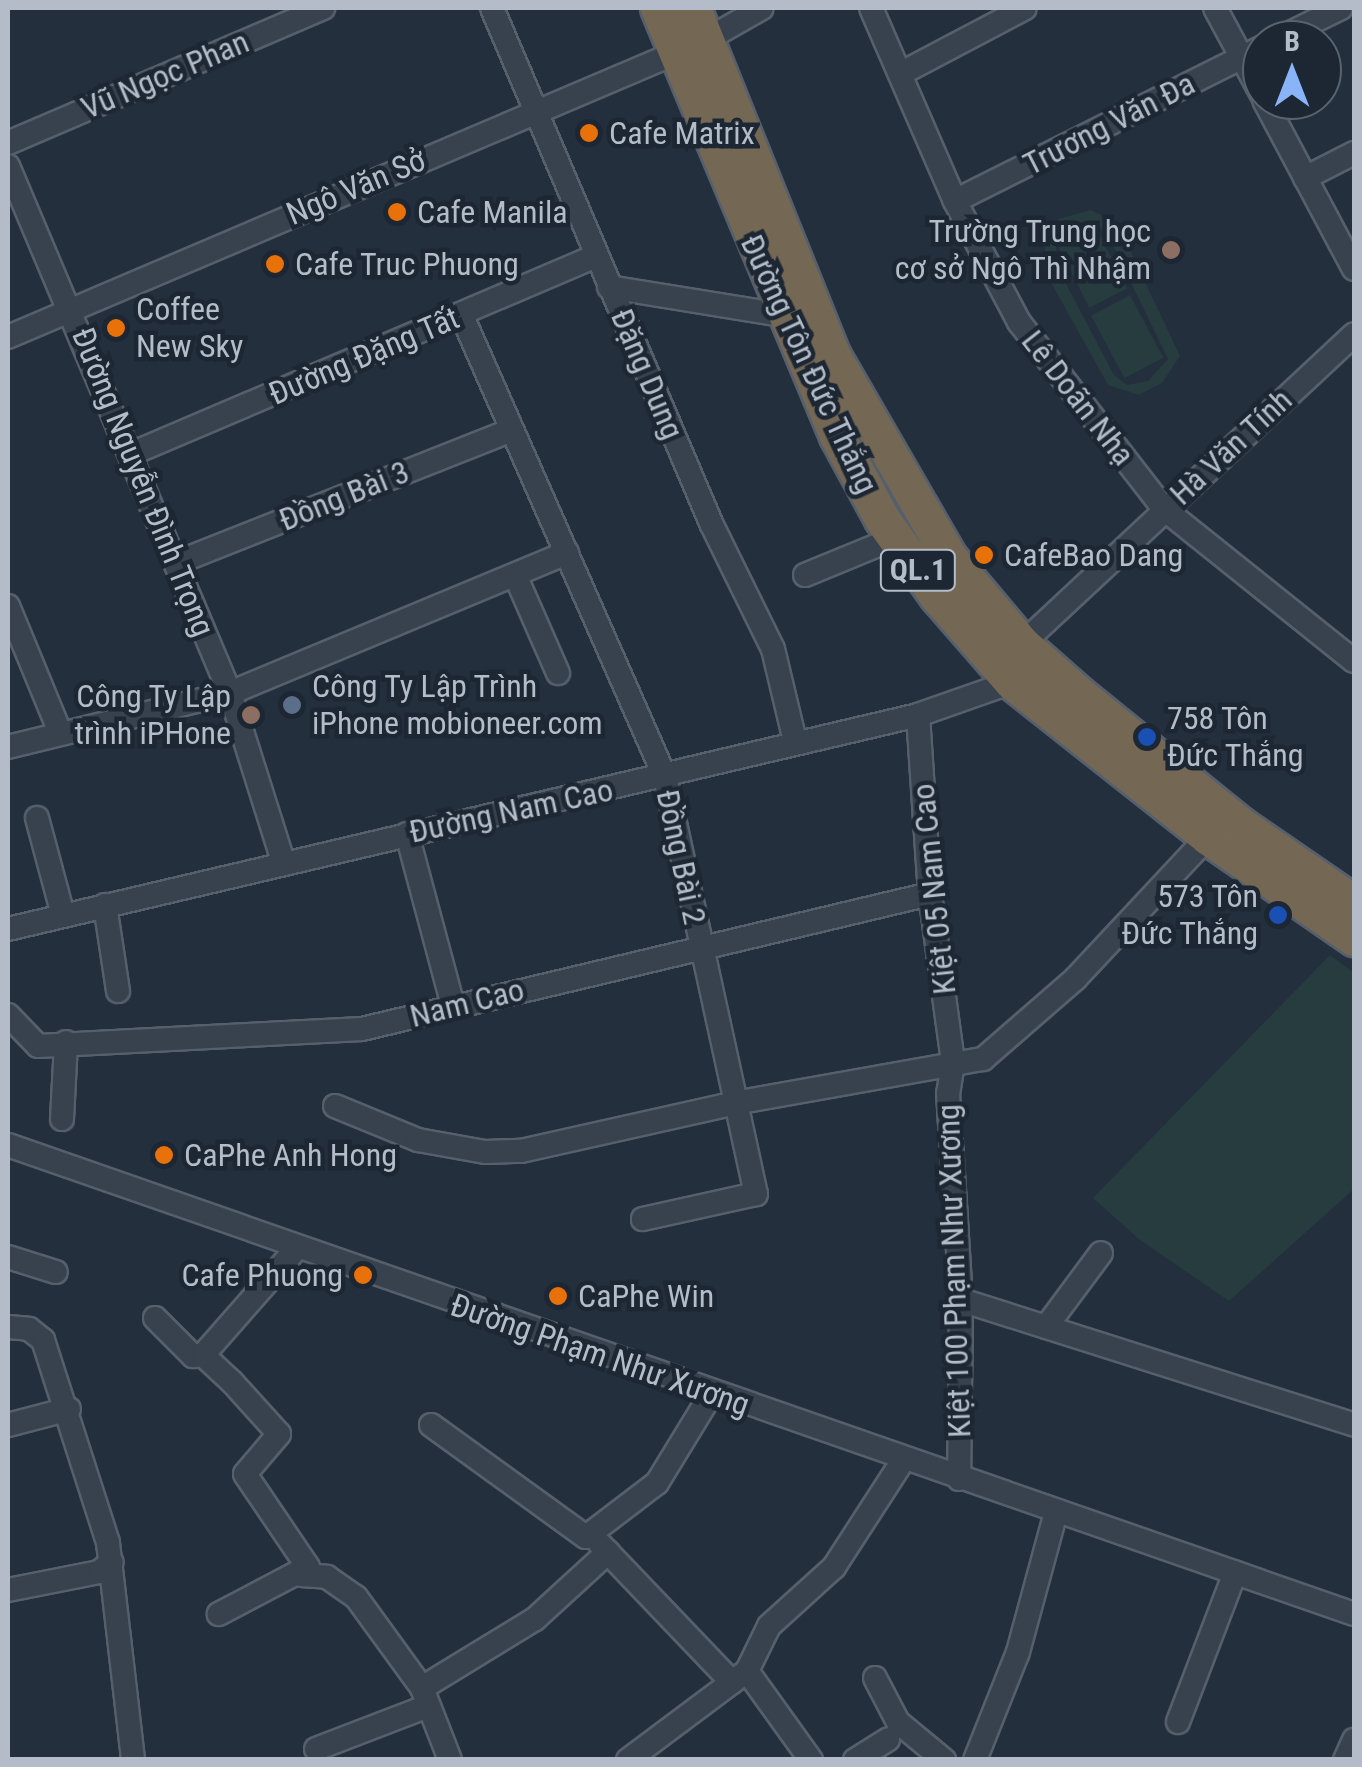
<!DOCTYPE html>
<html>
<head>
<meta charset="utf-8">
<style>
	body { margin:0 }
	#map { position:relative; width:1362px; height:1767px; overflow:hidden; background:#242f3e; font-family:"Roboto Condensed",sans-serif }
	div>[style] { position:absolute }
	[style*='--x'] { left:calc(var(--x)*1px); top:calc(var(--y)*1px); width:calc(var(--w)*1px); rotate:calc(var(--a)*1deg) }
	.green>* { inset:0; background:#263c3f; transform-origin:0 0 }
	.roads { filter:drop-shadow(2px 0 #565f6c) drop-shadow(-2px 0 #565f6c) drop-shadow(0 2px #565f6c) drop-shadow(0 -2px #565f6c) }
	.minor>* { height:22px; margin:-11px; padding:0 11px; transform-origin:11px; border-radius:11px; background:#38414e }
	.highway>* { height:35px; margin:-17.5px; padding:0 17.5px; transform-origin:17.5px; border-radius:17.5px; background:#746855 }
	.dots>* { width:28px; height:28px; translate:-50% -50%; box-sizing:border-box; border:5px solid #1d2633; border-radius:50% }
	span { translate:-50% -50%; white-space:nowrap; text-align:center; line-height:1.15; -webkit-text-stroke:9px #1d2633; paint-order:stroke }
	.shield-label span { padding:2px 8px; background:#1d2633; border:2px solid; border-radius:8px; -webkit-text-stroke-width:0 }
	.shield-label { font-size:30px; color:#b4bcc9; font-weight:700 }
	.street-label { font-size:32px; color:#b4bcc9 }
	.poi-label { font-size:32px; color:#b4bcc9 }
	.left { translate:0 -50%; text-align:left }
	.right { translate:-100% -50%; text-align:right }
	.frame { position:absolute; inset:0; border:10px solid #b4bcc9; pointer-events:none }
	.north { position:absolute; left:1242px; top:20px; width:100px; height:100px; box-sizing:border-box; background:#1d2633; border:2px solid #59626f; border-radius:50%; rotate:0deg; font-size:28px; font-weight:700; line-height:40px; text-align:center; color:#b4bcc9 }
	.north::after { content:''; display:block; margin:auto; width:35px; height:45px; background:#8ab4f8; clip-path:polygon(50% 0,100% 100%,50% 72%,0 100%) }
</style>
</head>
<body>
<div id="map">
	<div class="green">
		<div style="clip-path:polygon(evenodd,1091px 210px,1112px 221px,1128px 246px,1180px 356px,1162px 383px,1139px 395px,1108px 385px,1043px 268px,1046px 234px,1059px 219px,1091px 210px,1082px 222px,1098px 225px,1111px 241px,1168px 359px,1148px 381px,1127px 385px,1114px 375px,1056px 265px,1056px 236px,1082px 222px)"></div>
		<div style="left:1096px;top:228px;width:68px;height:42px;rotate:63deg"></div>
		<div style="left:1130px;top:295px;width:71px;height:44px;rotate:62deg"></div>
		<div style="clip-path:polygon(1330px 955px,1354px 973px,1354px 1189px,1229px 1301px,1140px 1240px,1093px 1198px)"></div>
	</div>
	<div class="roads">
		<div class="minor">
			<div style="--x:492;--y:8;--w:560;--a:66.96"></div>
			<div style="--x:711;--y:523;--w:140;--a:63.8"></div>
			<div style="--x:773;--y:649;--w:95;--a:76.6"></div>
			<div style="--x:871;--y:8;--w:210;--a:66.5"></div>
			<div style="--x:955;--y:201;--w:137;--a:62.1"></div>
			<div style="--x:1019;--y:322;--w:237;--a:52.2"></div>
			<div style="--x:1164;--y:509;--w:243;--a:38.7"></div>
			<div style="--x:1215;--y:8;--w:99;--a:61.6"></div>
			<div style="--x:1276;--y:40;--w:72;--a:-26.2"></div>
			<div style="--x:900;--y:74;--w:141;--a:-27.8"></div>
			<div style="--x:1264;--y:100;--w:191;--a:62"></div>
			<div style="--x:8;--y:143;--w:343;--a:-23.2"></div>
			<div style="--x:8;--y:166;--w:572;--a:67.16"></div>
			<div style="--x:230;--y:693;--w:176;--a:72.5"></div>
			<div style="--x:1305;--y:178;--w:55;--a:-27"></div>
			<div style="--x:955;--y:201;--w:343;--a:-26.6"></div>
			<div style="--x:609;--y:287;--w:174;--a:9.2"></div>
			<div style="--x:462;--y:316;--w:504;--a:66.23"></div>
			<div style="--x:665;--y:777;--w:427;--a:77.7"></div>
			<div style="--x:756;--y:1194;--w:116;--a:167.5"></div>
			<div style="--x:8;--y:337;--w:759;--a:-23.05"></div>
			<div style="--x:706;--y:40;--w:64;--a:-29.7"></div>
			<div style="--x:131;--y:454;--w:505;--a:-23.06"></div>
			<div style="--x:176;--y:563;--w:361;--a:-21.6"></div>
			<div style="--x:515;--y:575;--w:107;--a:66.3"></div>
			<div style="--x:805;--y:575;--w:97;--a:-22.3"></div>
			<div style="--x:8;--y:606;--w:134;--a:67.6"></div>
			<div style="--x:1022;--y:644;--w:454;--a:-43"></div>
			<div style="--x:918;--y:715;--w:179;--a:86.2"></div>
			<div style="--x:930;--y:894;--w:171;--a:82.2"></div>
			<div style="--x:953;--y:1063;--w:30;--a:99"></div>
			<div style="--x:948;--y:1093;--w:207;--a:86.4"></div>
			<div style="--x:961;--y:1300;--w:179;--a:90.6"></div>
			<div style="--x:8;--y:747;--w:228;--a:-13.7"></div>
			<div style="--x:230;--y:693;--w:365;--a:-22.6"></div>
			<div style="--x:37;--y:818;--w:100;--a:75"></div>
			<div style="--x:407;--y:834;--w:178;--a:75"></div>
			<div style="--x:105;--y:905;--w:87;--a:81.4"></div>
			<div style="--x:8;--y:929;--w:935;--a:-13.23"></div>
			<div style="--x:918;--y:715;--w:100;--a:-19.3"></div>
			<div style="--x:8;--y:1015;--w:43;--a:45.9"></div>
			<div style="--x:38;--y:1046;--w:324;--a:-3"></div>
			<div style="--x:362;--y:1029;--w:584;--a:-13.37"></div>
			<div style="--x:335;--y:1106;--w:90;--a:22.3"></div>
			<div style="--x:418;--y:1140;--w:68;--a:10.2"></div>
			<div style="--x:485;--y:1152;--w:36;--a:-2"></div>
			<div style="--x:521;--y:1151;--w:219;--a:-12.6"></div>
			<div style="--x:735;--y:1103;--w:252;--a:-10.1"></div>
			<div style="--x:983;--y:1059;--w:122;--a:-41"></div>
			<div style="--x:1075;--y:979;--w:195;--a:-46.9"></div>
			<div style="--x:62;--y:1119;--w:77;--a:-87"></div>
			<div style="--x:8;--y:1145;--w:1425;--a:19.21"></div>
			<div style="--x:8;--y:1257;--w:50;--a:17.4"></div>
			<div style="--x:961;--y:1300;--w:412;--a:17.6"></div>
			<div style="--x:155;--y:1318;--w:54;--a:45"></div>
			<div style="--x:193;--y:1356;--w:10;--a:-6"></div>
			<div style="--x:203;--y:1355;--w:40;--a:43"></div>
			<div style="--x:232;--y:1382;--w:70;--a:47.9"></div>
			<div style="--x:279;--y:1434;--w:52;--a:130.4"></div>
			<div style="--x:245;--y:1474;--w:112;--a:55.9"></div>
			<div style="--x:308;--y:1567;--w:101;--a:152.2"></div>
			<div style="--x:8;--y:1327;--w:21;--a:5"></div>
			<div style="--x:29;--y:1329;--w:18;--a:38"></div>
			<div style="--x:43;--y:1340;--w:213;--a:72.2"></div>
			<div style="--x:108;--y:1543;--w:218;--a:83.4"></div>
			<div style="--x:1046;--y:1327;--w:92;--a:-53.4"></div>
			<div style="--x:203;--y:1355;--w:142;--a:-48.7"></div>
			<div style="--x:8;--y:1425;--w:63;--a:-14.7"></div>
			<div style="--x:431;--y:1425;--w:191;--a:35.9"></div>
			<div style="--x:586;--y:1537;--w:89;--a:-37.3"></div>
			<div style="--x:657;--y:1483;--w:105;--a:-58.6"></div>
			<div style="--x:600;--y:1544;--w:191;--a:46.3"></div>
			<div style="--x:301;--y:1575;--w:26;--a:4"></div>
			<div style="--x:327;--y:1577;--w:35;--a:35"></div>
			<div style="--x:356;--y:1597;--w:112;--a:54"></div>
			<div style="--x:422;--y:1688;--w:77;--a:68.7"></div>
			<div style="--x:8;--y:1590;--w:93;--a:-11.2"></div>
			<div style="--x:99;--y:1572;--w:16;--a:-38"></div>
			<div style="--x:747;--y:1671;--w:110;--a:54.3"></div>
			<div style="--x:875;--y:1678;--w:50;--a:62.4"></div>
			<div style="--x:898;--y:1722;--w:60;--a:39.6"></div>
			<div style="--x:422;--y:1688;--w:132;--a:-31.4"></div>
			<div style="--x:535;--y:1619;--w:99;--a:-42.5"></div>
			<div style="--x:1178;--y:1722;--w:160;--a:-69.1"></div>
			<div style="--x:316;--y:1749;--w:120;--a:-21"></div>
			<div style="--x:628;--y:1760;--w:149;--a:-36.8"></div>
			<div style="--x:747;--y:1671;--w:50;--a:-63.9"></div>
			<div style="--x:769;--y:1626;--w:88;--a:-42.2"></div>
			<div style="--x:834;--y:1567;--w:129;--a:-57.1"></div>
			<div style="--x:855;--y:1760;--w:39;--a:-32"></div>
			<div style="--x:975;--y:1760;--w:116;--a:-68.3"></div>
			<div style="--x:1018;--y:1652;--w:145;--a:-74.8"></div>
			<div style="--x:1345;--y:1760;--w:22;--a:-66"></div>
		</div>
		<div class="highway">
			<div style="--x:658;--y:8;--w:464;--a:67.3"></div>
			<div style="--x:837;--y:436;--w:94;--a:61.5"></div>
			<div style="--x:882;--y:519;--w:95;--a:54.5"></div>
			<div style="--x:937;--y:596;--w:114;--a:48.9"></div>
			<div style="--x:1012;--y:682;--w:250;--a:38.3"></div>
			<div style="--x:1208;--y:837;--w:178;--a:34.7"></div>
			<div style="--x:693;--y:8;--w:375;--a:68.1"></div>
			<div style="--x:833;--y:356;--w:232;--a:60"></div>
			<div style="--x:949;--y:557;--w:114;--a:50"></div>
			<div style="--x:1022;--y:644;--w:76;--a:41.3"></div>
			<div style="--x:1079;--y:694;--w:208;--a:39"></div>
			<div style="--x:1241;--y:825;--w:137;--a:34.6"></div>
		</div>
	</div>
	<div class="dots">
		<div style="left:589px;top:133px;background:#e8710a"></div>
		<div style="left:397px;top:212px;background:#e8710a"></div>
		<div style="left:1171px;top:250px;background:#8d6e63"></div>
		<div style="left:275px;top:264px;background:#e8710a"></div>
		<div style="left:116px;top:328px;background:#e8710a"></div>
		<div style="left:984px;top:555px;background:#e8710a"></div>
		<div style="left:292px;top:705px;background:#5c6f8a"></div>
		<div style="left:251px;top:715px;background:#8d6e63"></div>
		<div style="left:1147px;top:737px;background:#1a4fb4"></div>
		<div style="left:1278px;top:915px;background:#1a4fb4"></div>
		<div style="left:164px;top:1155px;background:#e8710a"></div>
		<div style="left:363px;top:1275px;background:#e8710a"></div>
		<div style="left:558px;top:1296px;background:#e8710a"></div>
	</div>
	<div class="shield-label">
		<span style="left:918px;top:570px">QL.1</span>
	</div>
	<div class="street-label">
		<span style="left:165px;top:75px;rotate:-23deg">Vũ Ngọc Phan</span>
		<span style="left:1109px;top:124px;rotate:-27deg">Trương Văn Đa</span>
		<span style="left:356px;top:187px;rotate:-23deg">Ngô Văn Sở</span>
		<span style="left:364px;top:356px;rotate:-23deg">Đường Đặng Tất</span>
		<span style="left:809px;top:364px;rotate:65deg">Đường Tôn Đức Thắng</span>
		<span style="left:647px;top:374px;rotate:67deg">Đặng Dung</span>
		<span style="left:1078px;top:398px;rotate:52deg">Lê Doãn Nhạ</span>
		<span style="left:1231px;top:447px;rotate:-43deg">Hà Văn Tính</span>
		<span style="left:143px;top:482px;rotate:68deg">Đường Nguyễn Đình Trọng</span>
		<span style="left:344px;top:496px;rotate:-22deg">Đồng Bài 3</span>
		<span style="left:511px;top:811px;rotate:-12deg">Đường Nam Cao</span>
		<span style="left:681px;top:857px;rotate:78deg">Đồng Bài 2</span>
		<span style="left:934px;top:889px;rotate:-96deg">Kiệt 05 Nam Cao</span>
		<span style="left:467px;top:1003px;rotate:-14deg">Nam Cao</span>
		<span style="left:954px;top:1271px;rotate:-92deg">Kiệt 100 Phạm Như Xương</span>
		<span style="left:600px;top:1355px;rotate:19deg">Đường Phạm Như Xương</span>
	</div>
	<div class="poi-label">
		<span class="left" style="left:609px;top:133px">Cafe Matrix</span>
		<span class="left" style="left:417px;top:212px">Cafe Manila</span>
		<span class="right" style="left:1151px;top:250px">Trường Trung học<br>cơ sở Ngô Thì Nhậm</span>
		<span class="left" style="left:295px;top:264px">Cafe Truc Phuong</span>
		<span class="left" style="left:136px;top:328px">Coffee<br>New Sky</span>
		<span class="left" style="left:1004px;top:555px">CafeBao Dang</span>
		<span class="left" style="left:312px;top:705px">Công Ty Lập Trình<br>iPhone mobioneer.com</span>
		<span class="right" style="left:231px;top:715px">Công Ty Lập<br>trình iPHone</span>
		<span class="left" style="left:1167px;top:737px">758 Tôn<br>Đức Thắng</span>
		<span class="right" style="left:1258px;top:915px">573 Tôn<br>Đức Thắng</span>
		<span class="left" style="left:184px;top:1155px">CaPhe Anh Hong</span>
		<span class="right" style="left:343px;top:1275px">Cafe Phuong</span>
		<span class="left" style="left:578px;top:1296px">CaPhe Win</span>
	</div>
	<div class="frame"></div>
	<div class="north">B</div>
</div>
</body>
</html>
